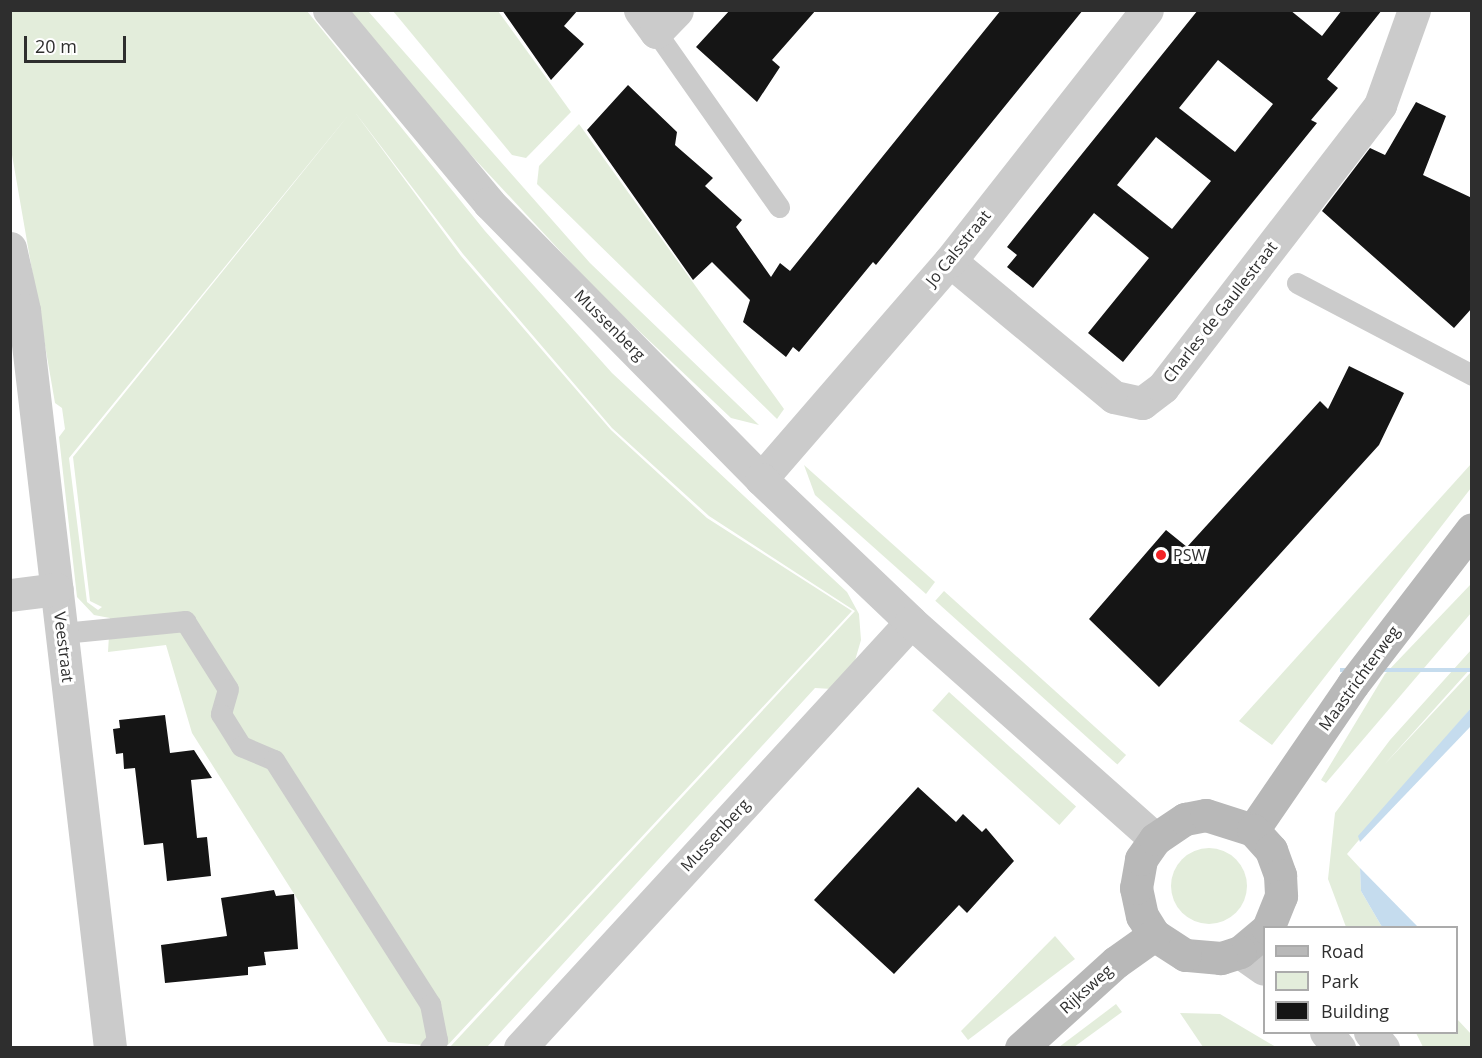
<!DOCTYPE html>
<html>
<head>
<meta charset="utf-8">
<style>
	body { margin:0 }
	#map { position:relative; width:1482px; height:1058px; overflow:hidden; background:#fff; font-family:"Open Sans",sans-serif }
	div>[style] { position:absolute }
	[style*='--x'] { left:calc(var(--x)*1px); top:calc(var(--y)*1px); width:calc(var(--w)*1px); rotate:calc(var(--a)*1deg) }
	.green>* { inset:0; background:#e3eddb; transform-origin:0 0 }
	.round { border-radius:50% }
	.water>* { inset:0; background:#c5dcee; transform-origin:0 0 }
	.building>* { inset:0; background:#151515 }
	.service>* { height:21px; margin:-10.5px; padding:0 10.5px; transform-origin:10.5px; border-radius:10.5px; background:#cbcbcb }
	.minor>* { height:33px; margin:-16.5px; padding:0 16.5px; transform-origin:16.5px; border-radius:16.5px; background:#cbcbcb }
	.tertiary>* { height:33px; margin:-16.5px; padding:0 16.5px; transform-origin:16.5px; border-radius:16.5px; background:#cbcbcb }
	.secondary>* { height:33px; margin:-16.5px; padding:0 16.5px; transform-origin:16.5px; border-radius:16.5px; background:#b8b8b8 }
	.dots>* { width:16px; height:16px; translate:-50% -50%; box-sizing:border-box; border:3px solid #fff; border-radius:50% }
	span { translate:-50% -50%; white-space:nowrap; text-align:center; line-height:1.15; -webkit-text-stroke:6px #fff; paint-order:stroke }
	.street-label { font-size:16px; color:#2e2e2e }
	.poi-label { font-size:16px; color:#2e2e2e }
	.left { translate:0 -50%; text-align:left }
	.frame { position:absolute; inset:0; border:12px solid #2e2e2e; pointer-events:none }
	.legend { position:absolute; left:1263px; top:926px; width:195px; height:108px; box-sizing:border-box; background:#fff; border:2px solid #ababab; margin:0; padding:8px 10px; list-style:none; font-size:18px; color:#2e2e2e }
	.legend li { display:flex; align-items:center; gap:12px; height:30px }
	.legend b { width:30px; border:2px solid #ababab }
	.scale { position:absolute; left:24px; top:36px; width:102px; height:27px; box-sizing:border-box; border:3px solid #2e2e2e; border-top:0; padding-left:8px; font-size:18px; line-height:21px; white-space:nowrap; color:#2e2e2e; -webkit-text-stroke:4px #fff; paint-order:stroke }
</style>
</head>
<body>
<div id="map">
	<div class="green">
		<div style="clip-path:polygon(evenodd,10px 11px,307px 11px,485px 231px,612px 373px,847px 592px,859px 614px,861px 640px,854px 664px,832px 689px,815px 688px,487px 1047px,450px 1047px,855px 611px,709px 516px,612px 428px,463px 254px,354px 111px,461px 256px,611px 430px,707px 518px,852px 611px,446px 1047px,388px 1042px,192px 733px,166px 645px,108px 652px,110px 618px,94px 615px,77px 597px,59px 437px,65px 429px,62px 408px,55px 403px,11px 149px,10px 11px,351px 112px,73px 457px,90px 601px,102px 607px,98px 610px,87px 602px,69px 458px,351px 112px)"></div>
		<div style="clip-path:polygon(349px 11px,368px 11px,590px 263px,759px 425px,731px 418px,601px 295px,432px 113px)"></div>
		<div style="clip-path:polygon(393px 11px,498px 11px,571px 112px,526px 158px,512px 155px)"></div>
		<div style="clip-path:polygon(579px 124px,784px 409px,777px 419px,537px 184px,539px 166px)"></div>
		<div style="clip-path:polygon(1471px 464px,1471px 488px,1272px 745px,1239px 721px)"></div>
		<div style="clip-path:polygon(804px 465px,935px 582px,926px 594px,815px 495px)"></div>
		<div style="clip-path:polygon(1471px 584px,1471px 613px,1326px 783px,1321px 780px,1385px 674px)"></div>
		<div style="left:944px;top:591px;width:245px;height:13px;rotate:42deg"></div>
		<div style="clip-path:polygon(1471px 650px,1471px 668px,1384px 765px,1471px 672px,1471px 708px,1347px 854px,1360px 868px,1361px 891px,1382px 927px,1346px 927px,1328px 879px,1335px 813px,1390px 740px)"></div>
		<div style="left:949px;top:692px;width:171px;height:25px;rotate:42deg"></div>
		<div class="round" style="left:1171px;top:848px;width:76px;height:76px"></div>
		<div style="clip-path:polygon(1055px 936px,1075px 959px,968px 1040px,961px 1031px)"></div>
		<div style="clip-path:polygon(1116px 1004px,1122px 1012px,1074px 1047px,1059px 1047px)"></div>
		<div style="clip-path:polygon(1180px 1013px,1220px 1014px,1276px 1047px,1203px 1047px)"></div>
		<div style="clip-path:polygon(1457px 1019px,1471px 1034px,1471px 1047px,1423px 1047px,1416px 1033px,1456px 1032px)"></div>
	</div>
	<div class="water">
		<div style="left:1471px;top:668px;width:4px;height:131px;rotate:90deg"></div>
		<div style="clip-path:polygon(1471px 708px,1471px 726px,1360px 842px,1358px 836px)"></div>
		<div style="clip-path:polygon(1360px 868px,1418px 927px,1382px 927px,1361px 891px)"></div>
	</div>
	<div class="building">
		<div style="clip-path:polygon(502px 10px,578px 10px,564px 26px,584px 44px,551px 80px)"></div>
		<div style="clip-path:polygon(730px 10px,816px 10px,772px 60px,780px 67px,757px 102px,696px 47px)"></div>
		<div style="clip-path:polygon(1001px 10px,1083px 10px,876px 265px,873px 262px,799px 352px,793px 347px,786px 357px,743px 322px,750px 300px,712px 262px,693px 280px,587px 130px,628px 85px,677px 132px,675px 145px,713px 178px,705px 186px,742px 220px,736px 227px,771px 277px,780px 263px,790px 271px)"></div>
		<div style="clip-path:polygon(evenodd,1198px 10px,1290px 10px,1322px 36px,1342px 10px,1382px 10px,1327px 79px,1338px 88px,1311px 120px,1317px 123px,1123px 362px,1088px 333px,1149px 258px,1094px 213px,1033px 288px,1007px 267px,1017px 255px,1007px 247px,1198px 10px,1218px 60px,1273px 104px,1235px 152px,1179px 108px,1218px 60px,1198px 10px,1156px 137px,1211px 181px,1172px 229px,1117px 185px,1156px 137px)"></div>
		<div style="clip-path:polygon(1416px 102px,1446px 116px,1423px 175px,1472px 198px,1472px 308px,1454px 328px,1322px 211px,1370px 148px,1385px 155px)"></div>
		<div style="clip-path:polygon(1349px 366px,1404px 393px,1379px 445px,1159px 687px,1089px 619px,1166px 530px,1187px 547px,1320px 401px,1328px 409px)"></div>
		<div style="clip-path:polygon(165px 715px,170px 753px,194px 750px,212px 778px,191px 780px,197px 838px,207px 837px,211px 876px,167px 881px,163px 843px,144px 845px,135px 768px,124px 769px,123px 753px,116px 754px,113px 729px,120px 728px,119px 720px)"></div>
		<div style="clip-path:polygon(918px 787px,956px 822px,963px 814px,982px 832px,986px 828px,1014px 861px,967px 913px,959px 905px,894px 974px,814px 900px)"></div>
		<div style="clip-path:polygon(274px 890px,276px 896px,294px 894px,298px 949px,264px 952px,266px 965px,248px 967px,248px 975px,165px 983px,161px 945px,227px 936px,221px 898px)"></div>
	</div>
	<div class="service">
		<div style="--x:656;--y:32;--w:214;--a:54.9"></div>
		<div style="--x:1297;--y:283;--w:198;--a:27.7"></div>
		<div style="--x:63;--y:633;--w:123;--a:-5.6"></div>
		<div style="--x:185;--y:621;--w:80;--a:57.7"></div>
		<div style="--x:228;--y:689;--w:26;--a:106"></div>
		<div style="--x:221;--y:714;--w:38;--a:58"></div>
		<div style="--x:241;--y:746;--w:36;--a:23"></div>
		<div style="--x:274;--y:760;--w:290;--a:57.4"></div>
		<div style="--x:430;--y:1004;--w:37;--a:79"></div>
		<div style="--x:437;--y:1040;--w:11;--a:131"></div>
	</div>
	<div class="minor">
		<div style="--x:640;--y:10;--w:27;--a:54"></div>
		<div style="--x:656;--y:32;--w:30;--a:-46"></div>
		<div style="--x:10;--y:248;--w:64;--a:77.3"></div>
		<div style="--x:24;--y:310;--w:743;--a:83.35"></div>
		<div style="--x:950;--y:261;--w:213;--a:39.7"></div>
		<div style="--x:1114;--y:397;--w:29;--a:12"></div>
		<div style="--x:1142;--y:403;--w:26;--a:-37"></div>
		<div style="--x:1163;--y:387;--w:356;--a:-52.4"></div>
		<div style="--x:1380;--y:105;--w:101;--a:-70.3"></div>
		<div style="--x:761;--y:479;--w:289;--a:-49.1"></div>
		<div style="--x:950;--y:261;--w:319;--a:-51.9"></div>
		<div style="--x:10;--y:595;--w:47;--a:-7.3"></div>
		<div style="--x:1240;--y:952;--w:29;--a:35"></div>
		<div style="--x:1326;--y:1032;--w:21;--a:51"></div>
		<div style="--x:1370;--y:1032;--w:21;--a:51"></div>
		<div style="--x:520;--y:1048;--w:578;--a:-47.45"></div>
	</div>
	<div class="tertiary">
		<div style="--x:329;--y:10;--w:251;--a:50.3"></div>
		<div style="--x:489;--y:203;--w:388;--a:45.4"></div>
		<div style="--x:761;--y:479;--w:207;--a:43.6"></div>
		<div style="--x:911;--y:622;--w:327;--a:41.6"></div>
	</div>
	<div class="secondary">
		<div style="--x:1253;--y:830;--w:177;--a:-55.6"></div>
		<div style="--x:1353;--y:684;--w:195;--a:-52.5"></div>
		<div style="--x:1264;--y:932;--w:31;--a:140"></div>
		<div style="--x:1240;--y:952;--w:20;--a:162"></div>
		<div style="--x:1221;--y:958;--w:36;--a:-175"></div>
		<div style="--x:1185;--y:955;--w:37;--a:-147"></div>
		<div style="--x:1154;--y:935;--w:22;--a:-122"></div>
		<div style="--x:1142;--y:916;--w:29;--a:-102"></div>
		<div style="--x:1136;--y:888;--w:29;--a:-80"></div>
		<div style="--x:1141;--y:859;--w:24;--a:-55"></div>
		<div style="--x:1155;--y:839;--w:36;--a:-34"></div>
		<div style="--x:1185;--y:819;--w:21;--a:-11"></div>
		<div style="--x:1206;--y:815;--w:49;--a:17.7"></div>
		<div style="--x:1253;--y:830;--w:27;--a:48"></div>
		<div style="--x:1271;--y:850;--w:27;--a:70"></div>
		<div style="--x:1280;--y:875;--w:21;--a:87"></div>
		<div style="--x:1281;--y:896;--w:35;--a:112"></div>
		<div style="--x:1021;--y:1048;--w:128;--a:-42.2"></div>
		<div style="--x:1116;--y:962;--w:47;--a:-35.4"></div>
	</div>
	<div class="dots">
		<div style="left:1161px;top:555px;background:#f32325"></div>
	</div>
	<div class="street-label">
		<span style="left:958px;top:248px;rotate:-51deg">Jo Calsstraat</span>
		<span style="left:1220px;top:312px;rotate:-52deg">Charles de Gaullestraat</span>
		<span style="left:610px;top:325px;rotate:45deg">Mussenberg</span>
		<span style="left:64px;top:647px;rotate:83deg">Veestraat</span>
		<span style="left:1359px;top:678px;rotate:-54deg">Maastrichterweg</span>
		<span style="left:715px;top:835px;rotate:-47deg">Mussenberg</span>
		<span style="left:1086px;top:989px;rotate:-42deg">Rijksweg</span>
	</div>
	<div class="poi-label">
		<span class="left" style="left:1173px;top:555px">PSW</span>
	</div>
	<div class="frame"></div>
	<ul class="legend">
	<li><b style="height:8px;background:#b8b8b8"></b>Road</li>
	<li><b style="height:16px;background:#e3eddb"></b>Park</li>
	<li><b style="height:16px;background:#151515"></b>Building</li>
	</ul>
	<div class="scale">20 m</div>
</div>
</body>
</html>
